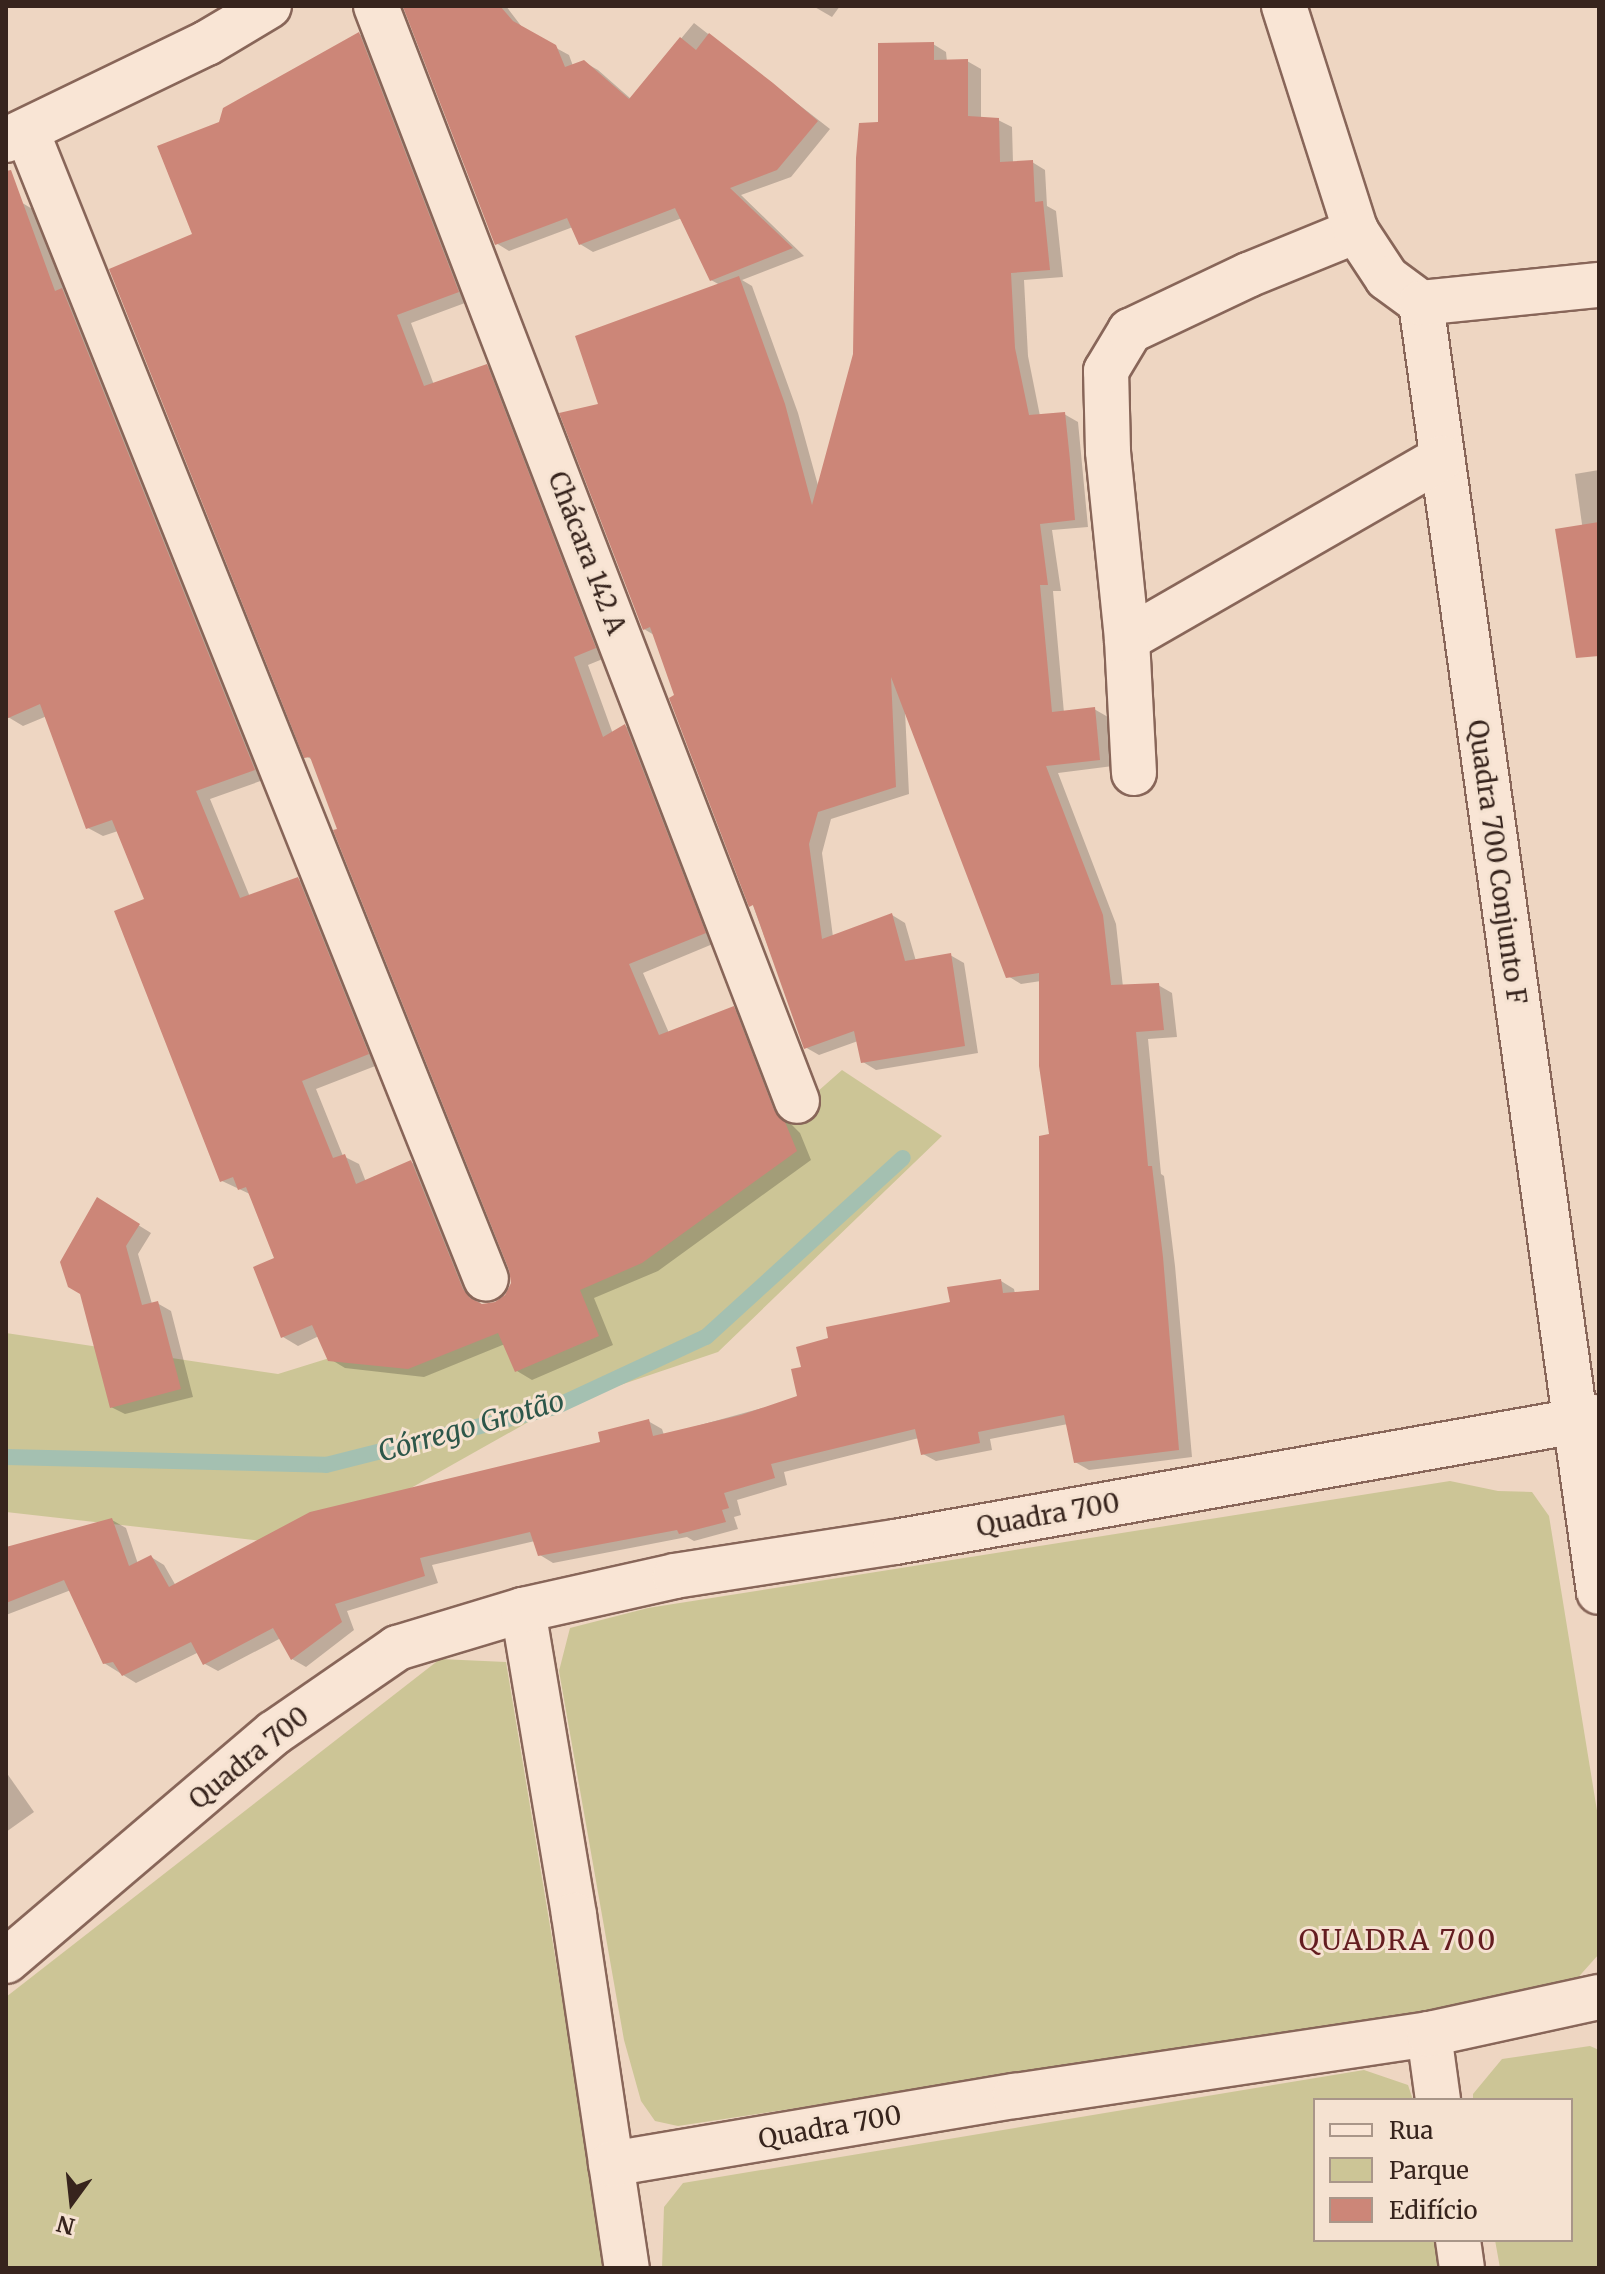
<!DOCTYPE html>
<html>
<head>
<meta charset="utf-8">
<style>
	body { margin:0 }
	#map { position:relative; width:1605px; height:2274px; overflow:hidden; background:#eed6c2; font-family:Merriweather,serif }
	div>[style] { position:absolute }
	[style*='--x'] { left:calc(var(--x)*1px); top:calc(var(--y)*1px); width:calc(var(--w)*1px); rotate:calc(var(--a)*1deg) }
	.green>* { inset:0; background:#ccc596 }
	.shadow>* { inset:0; background:#0003 }
	.stream>* { height:16px; margin:-8px; padding:0 8px; transform-origin:8px; border-radius:8px; background:#a4c0b1 }
	.building>* { inset:0; background:#cc8678 }
	.roads { filter:drop-shadow(2px 0 #886659) drop-shadow(-2px 0 #886659) drop-shadow(0 2px #886659) drop-shadow(0 -2px #886659) }
	.street>* { height:44px; margin:-22px; padding:0 22px; transform-origin:22px; border-radius:22px; background:#f9e5d5 }
	.secondary>* { height:44px; margin:-22px; padding:0 22px; transform-origin:22px; border-radius:22px; background:#f9e5d5 }
	span { translate:-50% -50%; white-space:nowrap; text-align:center; line-height:1.15; -webkit-text-stroke:6px #f5e2d1; paint-order:stroke }
	.street-label { font-size:26px; color:#37241d }
	.water-label { font-size:28px; color:#2d574a; font-style:italic }
	.neighbourhood-label { font-size:28px; color:#641d20; letter-spacing:2px }
	.frame { position:absolute; inset:0; border:8px solid #37241d; pointer-events:none }
	.legend { position:absolute; left:1313px; top:2098px; width:260px; height:144px; box-sizing:border-box; background:#f5e2d1; border:2px solid #a99689; margin:0; padding:10px 14px; list-style:none; font-size:24px; color:#37241d }
	.legend li { display:flex; align-items:center; gap:16px; height:40px }
	.legend b { width:40px; border:2px solid #a99689 }
	.north { position:absolute; left:32px; top:2162px; width:80px; height:80px; -webkit-text-stroke:6px #f5e2d1; paint-order:stroke; rotate:195deg; font-size:22px; font-weight:700; line-height:32px; text-align:center; color:#37241d }
	.north::after { content:''; display:block; margin:auto; width:28px; height:36px; background:#37241d; clip-path:polygon(50% 0,100% 100%,50% 72%,0 100%) }
</style>
</head>
<body>
<div id="map">
	<div class="green">
		<div style="clip-path:polygon(842px 1070px,942px 1136px,718px 1352px,555px 1407px,308px 1546px,6px 1512px,6px 1333px,278px 1374px,616px 1269px)"></div>
		<div style="clip-path:polygon(1450px 1481px,1498px 1491px,1532px 1492px,1549px 1516px,1599px 1823px,1599px 1954px,1566px 1991px,678px 2126px,655px 2121px,641px 2101px,624px 2040px,559px 1671px,570px 1628px,648px 1608px)"></div>
		<div style="clip-path:polygon(440px 1659px,506px 1662px,607px 2268px,6px 2268px,6px 1997px)"></div>
		<div style="clip-path:polygon(1590px 2046px,1599px 2050px,1599px 2268px,1500px 2268px,1495px 2240px,1571px 2240px,1571px 2100px,1473px 2100px,1473px 2094px,1502px 2059px)"></div>
		<div style="clip-path:polygon(1364px 2070px,1408px 2085px,1413px 2100px,1315px 2100px,1315px 2240px,1439px 2240px,1443px 2268px,662px 2268px,664px 2207px,683px 2183px)"></div>
	</div>
	<div class="shadow">
		<div style="clip-path:polygon(410px 6px,506px 6px,525px 31px,569px 55px,573px 66px,584px 62px,598px 70px,631px 99px,694px 23px,830px 129px,791px 177px,741px 195px,804px 256px,742px 280px,752px 286px,798px 413px,819px 489px,855px 354px,880px 124px,933px 44px,946px 52px,947px 62px,967px 61px,981px 69px,981px 118px,998px 120px,1012px 127px,1013px 163px,1032px 162px,1045px 170px,1047px 206px,1056px 211px,1063px 277px,1024px 280px,1028px 356px,1040px 416px,1064px 414px,1078px 422px,1088px 527px,1052px 530px,1061px 591px,1053px 591px,1064px 713px,1094px 709px,1108px 717px,1113px 766px,1058px 773px,1116px 924px,1123px 987px,1158px 985px,1172px 993px,1177px 1037px,1148px 1039px,1161px 1174px,1164px 1176px,1175px 1266px,1192px 1457px,1089px 1470px,1075px 1462px,1068px 1424px,990px 1439px,992px 1450px,936px 1461px,923px 1454px,919px 1438px,784px 1472px,787px 1485px,737px 1500px,741px 1515px,734px 1517px,738px 1529px,694px 1541px,687px 1537px,553px 1563px,540px 1555px,535px 1541px,432px 1565px,438px 1583px,347px 1611px,354px 1630px,306px 1667px,292px 1659px,281px 1638px,218px 1671px,205px 1664px,199px 1652px,136px 1683px,104px 1663px,71px 1590px,6px 1615px,6px 1558px,112px 1520px,126px 1528px,138px 1564px,151px 1557px,164px 1565px,176px 1586px,602px 1443px,648px 1421px,662px 1429px,664px 1435px,799px 1398px,953px 1303px,1001px 1281px,1014px 1289px,1015px 1294px,1041px 1292px,1051px 1136px,1041px 981px,1021px 984px,1008px 976px,905px 711px,909px 794px,831px 819px,822px 853px,833px 937px,892px 915px,905px 923px,916px 961px,950px 955px,964px 963px,978px 1053px,876px 1070px,863px 1062px,858px 1041px,819px 1055px,805px 1047px,654px 635px,644px 629px,601px 406px,720px 285px,711px 280px,682px 218px,593px 252px,580px 244px,573px 227px,509px 251px,496px 243px,406px 8px)"></div>
		<div style="clip-path:polygon(813px 6px,840px 6px,832px 17px)"></div>
		<div style="clip-path:polygon(359px 34px,374px 43px,473px 300px,411px 323px,434px 385px,486px 366px,501px 374px,610px 656px,588px 665px,613px 734px,625px 726px,640px 735px,720px 941px,643px 973px,669px 1033px,733px 1008px,748px 1017px,788px 1121px,800px 1133px,811px 1160px,658px 1271px,594px 1298px,613px 1345px,532px 1380px,517px 1371px,505px 1344px,424px 1377px,345px 1368px,330px 1359px,319px 1336px,298px 1346px,283px 1337px,276px 1259px,252px 1195px,222px 1181px,146px 900px,118px 831px,103px 836px,88px 828px,47px 716px,23px 726px,8px 717px,6px 711px,6px 206px,19px 201px,34px 210px,66px 292px,77px 299px,269px 778px,210px 799px,250px 897px,298px 879px,313px 888px,383px 1063px,316px 1089px,343px 1156px,359px 1164px,366px 1182px,411px 1162px,426px 1171px,478px 1299px,482px 1306px,495px 1304px,507px 1296px,513px 1284px,511px 1269px,314px 761px,306px 756px,194px 235px,221px 123px)"></div>
		<div style="clip-path:polygon(1599px 470px,1599px 646px,1575px 474px)"></div>
		<div style="clip-path:polygon(98px 1200px,151px 1233px,138px 1254px,152px 1304px,157px 1303px,171px 1311px,193px 1397px,125px 1414px,111px 1407px)"></div>
		<div style="clip-path:polygon(6px 1772px,34px 1812px,6px 1832px)"></div>
	</div>
	<div class="stream">
		<div style="--x:6;--y:1457;--w:320;--a:1.4"></div>
		<div style="--x:326;--y:1465;--w:236;--a:-14.2"></div>
		<div style="--x:555;--y:1407;--w:166;--a:-24.9"></div>
		<div style="--x:706;--y:1337;--w:266;--a:-42.3"></div>
	</div>
	<div class="building">
		<div style="clip-path:polygon(500px 6px,513px 21px,556px 45px,565px 67px,584px 60px,629px 99px,680px 37px,696px 50px,709px 33px,773px 83px,818px 121px,777px 170px,730px 188px,793px 248px,710px 281px,675px 208px,579px 245px,567px 218px,495px 245px,403px 7px)"></div>
		<div style="clip-path:polygon(359px 32px,459px 292px,397px 315px,424px 386px,487px 364px,596px 648px,574px 657px,603px 737px,625px 724px,706px 933px,629px 964px,659px 1035px,734px 1006px,774px 1110px,785px 1122px,797px 1151px,642px 1263px,580px 1290px,599px 1336px,515px 1372px,498px 1333px,408px 1369px,328px 1361px,312px 1325px,281px 1338px,253px 1267px,274px 1258px,246px 1187px,238px 1190px,233px 1177px,220px 1182px,114px 911px,144px 899px,112px 820px,86px 829px,40px 704px,6px 719px,6px 171px,11px 170px,55px 291px,62px 288px,255px 770px,196px 791px,240px 898px,298px 877px,369px 1054px,302px 1081px,333px 1158px,345px 1154px,356px 1184px,411px 1160px,463px 1289px,470px 1298px,482px 1304px,495px 1302px,505px 1295px,511px 1283px,509px 1270px,333px 830px,337px 829px,310px 757px,304px 758px,109px 269px,192px 234px,157px 146px,219px 122px,223px 108px)"></div>
		<div style="clip-path:polygon(934px 42px,934px 60px,968px 59px,968px 116px,999px 118px,1000px 162px,1033px 160px,1035px 202px,1043px 201px,1050px 270px,1011px 273px,1015px 348px,1029px 415px,1065px 412px,1070px 460px,1075px 520px,1040px 524px,1048px 585px,1040px 585px,1052px 712px,1095px 707px,1100px 760px,1046px 766px,1103px 915px,1111px 985px,1159px 983px,1164px 1030px,1136px 1032px,1148px 1166px,1152px 1166px,1163px 1257px,1179px 1450px,1074px 1463px,1064px 1415px,978px 1432px,980px 1443px,921px 1455px,915px 1429px,771px 1464px,775px 1478px,724px 1493px,729px 1508px,722px 1510px,726px 1522px,679px 1534px,677px 1530px,538px 1556px,530px 1532px,420px 1558px,425px 1576px,335px 1604px,342px 1622px,291px 1660px,273px 1628px,203px 1665px,191px 1642px,122px 1676px,113px 1662px,103px 1664px,64px 1580px,6px 1603px,6px 1547px,112px 1518px,129px 1566px,151px 1555px,169px 1587px,310px 1512px,600px 1442px,598px 1432px,649px 1419px,653px 1436px,741px 1415px,797px 1396px,791px 1369px,801px 1367px,796px 1347px,828px 1338px,826px 1327px,950px 1302px,947px 1287px,1001px 1279px,1003px 1293px,1039px 1290px,1039px 1136px,1049px 1134px,1039px 1066px,1039px 973px,1006px 978px,891px 677px,896px 787px,818px 812px,809px 844px,822px 939px,892px 913px,905px 961px,951px 953px,965px 1046px,861px 1063px,854px 1031px,804px 1049px,753px 905px,749px 907px,669px 698px,674px 695px,650px 627px,643px 630px,559px 413px,598px 404px,575px 336px,739px 276px,785px 404px,812px 505px,853px 354px,856px 158px,859px 123px,878px 122px,878px 43px)"></div>
		<div style="clip-path:polygon(1599px 522px,1599px 656px,1576px 658px,1555px 529px)"></div>
		<div style="clip-path:polygon(97px 1197px,140px 1224px,126px 1246px,142px 1305px,158px 1301px,181px 1389px,110px 1408px,80px 1294px,68px 1287px,60px 1262px)"></div>
	</div>
	<div class="roads">
		<div class="street">
			<div style="--x:376;--y:6;--w:1173;--a:68.97"></div>
			<div style="--x:27;--y:132;--w:1235;--a:68.19"></div>
			<div style="--x:1421;--y:303;--w:1301;--a:82.14"></div>
			<div style="--x:1127;--y:639;--w:363;--a:-29.9"></div>
			<div style="--x:1134;--y:773;--w:134;--a:-93"></div>
			<div style="--x:1127;--y:639;--w:189;--a:-95.8"></div>
			<div style="--x:1108;--y:451;--w:80;--a:-91.4"></div>
			<div style="--x:1106;--y:371;--w:47;--a:-59"></div>
			<div style="--x:1130;--y:331;--w:131;--a:-25.4"></div>
			<div style="--x:1248;--y:275;--w:117;--a:-22.2"></div>
			<div style="--x:523;--y:1610;--w:309;--a:80.5"></div>
			<div style="--x:574;--y:1915;--w:357;--a:81.5"></div>
			<div style="--x:6;--y:1961;--w:352;--a:-40.4"></div>
			<div style="--x:274;--y:1733;--w:150;--a:-34.6"></div>
			<div style="--x:397;--y:1648;--w:132;--a:-16.8"></div>
			<div style="--x:523;--y:1610;--w:156;--a:-12.6"></div>
			<div style="--x:675;--y:1576;--w:223;--a:-8.8"></div>
			<div style="--x:895;--y:1542;--w:715;--a:-10.07"></div>
			<div style="--x:1429;--y:2034;--w:67;--a:82.2"></div>
			<div style="--x:611;--y:2164;--w:410;--a:-9.6"></div>
			<div style="--x:1015;--y:2096;--w:419;--a:-8.5"></div>
			<div style="--x:1429;--y:2034;--w:174;--a:-12.3"></div>
			<div style="--x:1458;--y:2240;--w:28;--a:82"></div>
		</div>
		<div class="secondary">
			<div style="--x:1284;--y:6;--w:236;--a:72.3"></div>
			<div style="--x:1356;--y:231;--w:56;--a:56.6"></div>
			<div style="--x:1387;--y:278;--w:42;--a:36.3"></div>
			<div style="--x:1421;--y:303;--w:179;--a:-5.8"></div>
			<div style="--x:6;--y:140;--w:223;--a:-25.8"></div>
			<div style="--x:207;--y:43;--w:72;--a:-30.8"></div>
		</div>
	</div>
	<div class="street-label">
		<span style="left:587px;top:553px;rotate:69deg">Chácara 142 A</span>
		<span style="left:1497px;top:862px;rotate:82deg">Quadra 700 Conjunto F</span>
		<span style="left:1048px;top:1515px;rotate:-10deg">Quadra 700</span>
		<span style="left:249px;top:1758px;rotate:-39deg">Quadra 700</span>
		<span style="left:830px;top:2127px;rotate:-10deg">Quadra 700</span>
	</div>
	<div class="water-label">
		<span style="left:471px;top:1426px;rotate:-16deg">Córrego Grotão</span>
	</div>
	<div class="neighbourhood-label">
		<span style="left:1398px;top:1940px">QUADRA 700</span>
	</div>
	<div class="frame"></div>
	<ul class="legend">
	<li><b style="height:10px;background:#f9e5d5"></b>Rua</li>
	<li><b style="height:22px;background:#ccc596"></b>Parque</li>
	<li><b style="height:22px;background:#cc8678"></b>Edifício</li>
	</ul>
	<div class="north">N</div>
</div>
</body>
</html>
